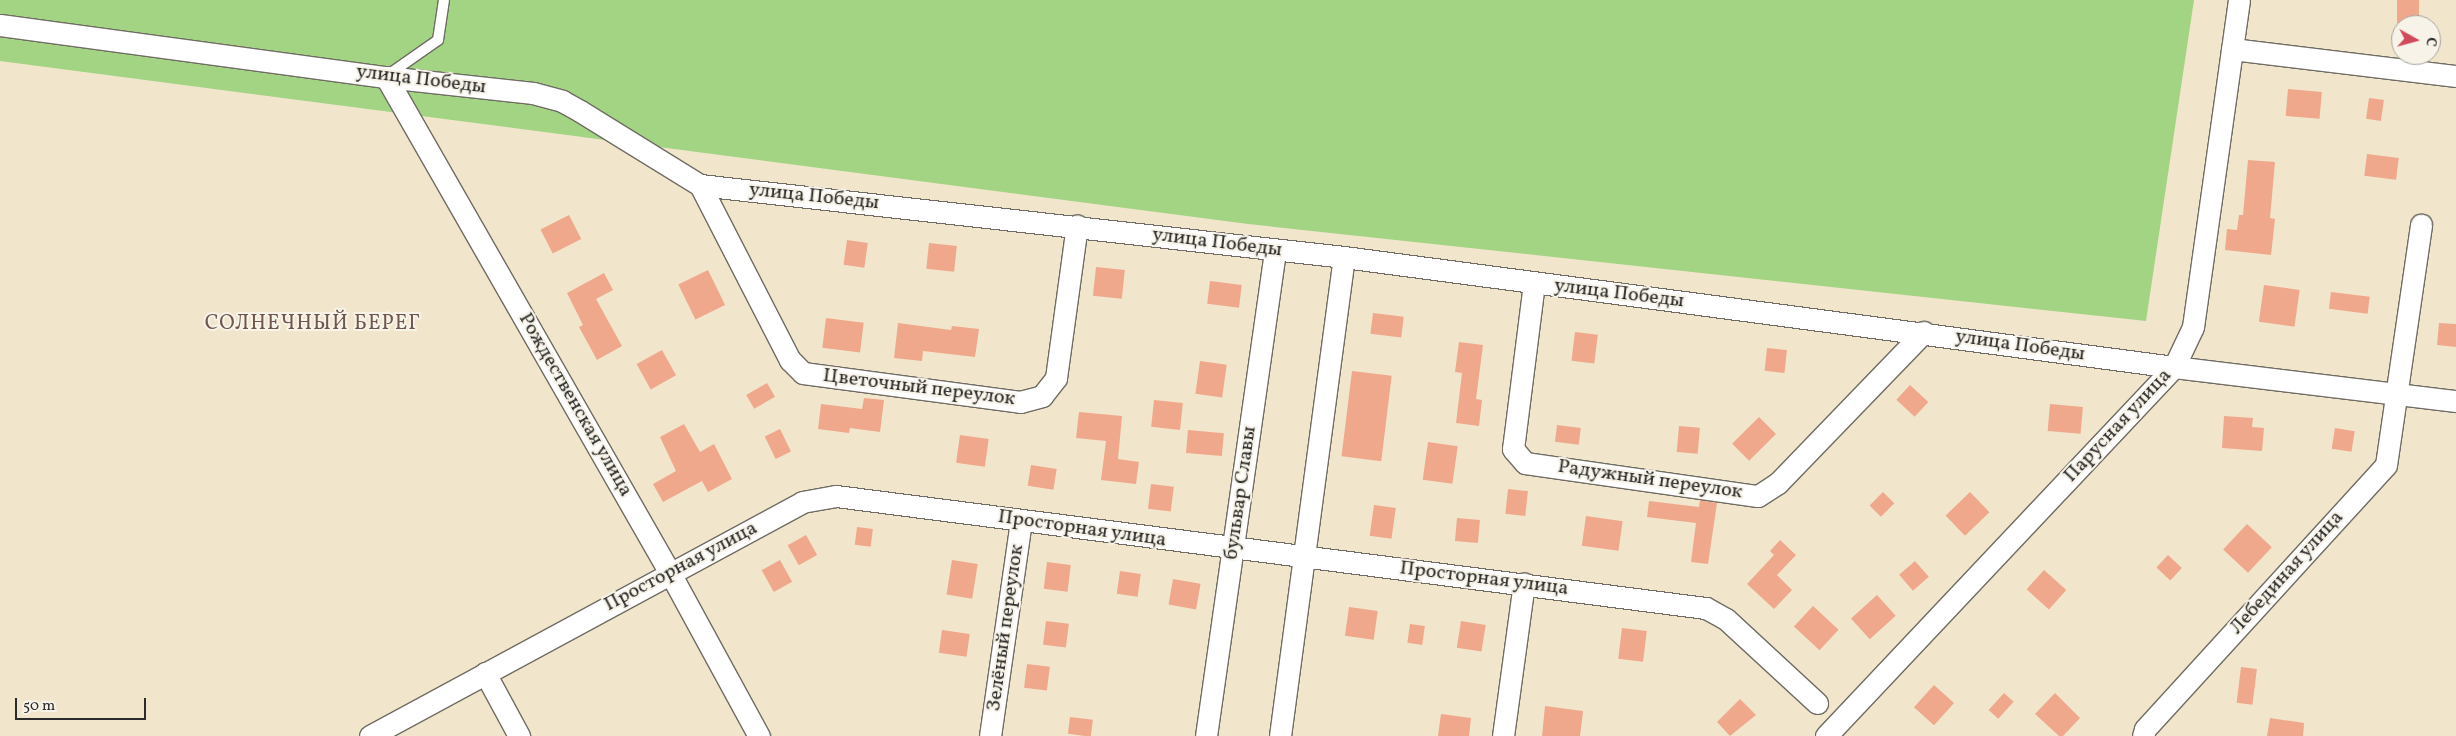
<!DOCTYPE html>
<html>
<head>
<meta charset="utf-8">
<style>
	body { margin:0 }
	#map { position:relative; width:2456px; height:736px; overflow:hidden; background:#f1e6cc; font-family:Vollkorn,serif }
	div>[style] { position:absolute }
	[style*='--x'] { left:calc(var(--x)*1px); top:calc(var(--y)*1px); width:calc(var(--w)*1px); rotate:calc(var(--a)*1deg) }
	.green>* { inset:0; background:#a3d483 }
	.building>* { inset:0; background:#efa88b; transform-origin:0 0 }
	.roads { filter:drop-shadow(1px 0 #706c63) drop-shadow(-1px 0 #706c63) drop-shadow(0 1px #706c63) drop-shadow(0 -1px #706c63) }
	.service>* { height:10px; margin:-5px; padding:0 5px; transform-origin:5px; border-radius:5px; background:#fff }
	.minor>* { height:21px; margin:-10.5px; padding:0 10.5px; transform-origin:10.5px; border-radius:10.5px; background:#fff }
	span { translate:-50% -50%; white-space:nowrap; text-align:center; line-height:1.15; -webkit-text-stroke:4px #f7f3e8; paint-order:stroke }
	.street-label { font-size:20px; color:#2b2b2b }
	.neighbourhood-label { font-size:21px; color:#70574d; letter-spacing:1px }
	.north { position:absolute; left:2391px; top:15px; width:50px; height:50px; box-sizing:border-box; background:#f7f3e8; border:1px solid #a5a39c; border-radius:50%; rotate:97deg; font-size:14px; font-weight:700; line-height:20px; text-align:center; color:#2b2b2b }
	.north::after { content:''; display:block; margin:auto; width:18px; height:22px; background:#d1495b; clip-path:polygon(50% 0,100% 100%,50% 72%,0 100%) }
	.scale { position:absolute; left:15px; top:698px; width:131px; height:22px; box-sizing:border-box; border:2px solid #2b2b2b; border-top:0; padding-left:6px; font-size:15px; line-height:18px; white-space:nowrap; color:#2b2b2b; -webkit-text-stroke:4px #f7f3e8; paint-order:stroke }
</style>
</head>
<body>
<div id="map">
	<div class="green">
		<div style="clip-path:polygon(0 0,2194px 0,2146px 321px,1248px 224px,0 61px)"></div>
	</div>
	<div class="building">
		<div style="left:2397px;top:0;width:22px;height:23px"></div>
		<div style="left:2288px;top:89px;width:34px;height:27px;rotate:5deg"></div>
		<div style="left:2369px;top:98px;width:15px;height:21px;rotate:8deg"></div>
		<div style="left:2367px;top:154px;width:32px;height:22px;rotate:7deg"></div>
		<div style="clip-path:polygon(2248px 160px,2275px 162px,2270px 218px,2275px 219px,2271px 255px,2225px 250px,2227px 229px,2237px 230px,2239px 215px,2243px 215px)"></div>
		<div style="left:569px;top:215px;width:27px;height:32px;rotate:63deg"></div>
		<div style="left:847px;top:240px;width:21px;height:25px;rotate:8deg"></div>
		<div style="left:929px;top:243px;width:28px;height:26px;rotate:6deg"></div>
		<div style="left:1096px;top:267px;width:29px;height:29px;rotate:6deg"></div>
		<div style="left:708px;top:270px;width:39px;height:33px;rotate:64deg"></div>
		<div style="clip-path:polygon(604px 273px,613px 290px,596px 299px,622px 346px,597px 360px,579px 327px,583px 325px,567px 293px)"></div>
		<div style="left:1210px;top:281px;width:32px;height:23px;rotate:7deg"></div>
		<div style="left:2264px;top:285px;width:36px;height:37px;rotate:8deg"></div>
		<div style="left:2331px;top:292px;width:39px;height:17px;rotate:7deg"></div>
		<div style="left:1373px;top:313px;width:31px;height:21px;rotate:7deg"></div>
		<div style="left:826px;top:318px;width:38px;height:30px;rotate:7deg"></div>
		<div style="clip-path:polygon(898px 323px,951px 330px,952px 326px,979px 329px,975px 357px,923px 351px,922px 361px,894px 358px)"></div>
		<div style="clip-path:polygon(2439px 323px,2456px 324px,2456px 347px,2437px 345px)"></div>
		<div style="left:1575px;top:332px;width:23px;height:29px;rotate:7deg"></div>
		<div style="clip-path:polygon(1459px 342px,1483px 345px,1476px 399px,1482px 400px,1479px 426px,1456px 423px,1462px 373px,1455px 372px)"></div>
		<div style="left:1767px;top:348px;width:20px;height:23px;rotate:6deg"></div>
		<div style="left:662px;top:350px;width:29px;height:29px;rotate:61deg"></div>
		<div style="left:1200px;top:361px;width:27px;height:33px;rotate:8deg"></div>
		<div style="left:1352px;top:371px;width:40px;height:86px;rotate:7deg"></div>
		<div style="left:767px;top:383px;width:16px;height:24px;rotate:60deg"></div>
		<div style="left:1910px;top:385px;width:25px;height:20px;rotate:43deg"></div>
		<div style="clip-path:polygon(864px 398px,884px 400px,880px 432px,850px 428px,849px 433px,818px 429px,821px 404px,862px 409px)"></div>
		<div style="left:1154px;top:400px;width:29px;height:27px;rotate:6deg"></div>
		<div style="left:2050px;top:404px;width:33px;height:27px;rotate:5deg"></div>
		<div style="clip-path:polygon(1079px 412px,1122px 416px,1118px 459px,1139px 462px,1136px 484px,1101px 480px,1106px 441px,1076px 438px)"></div>
		<div style="clip-path:polygon(2224px 416px,2253px 418px,2252px 427px,2264px 428px,2262px 451px,2222px 448px)"></div>
		<div style="left:1759px;top:417px;width:24px;height:38px;rotate:45deg"></div>
		<div style="clip-path:polygon(684px 424px,700px 452px,714px 444px,732px 479px,708px 492px,702px 481px,663px 502px,653px 484px,676px 471px,660px 437px)"></div>
		<div style="left:1557px;top:425px;width:24px;height:17px;rotate:7deg"></div>
		<div style="left:1679px;top:426px;width:21px;height:26px;rotate:5deg"></div>
		<div style="left:2335px;top:428px;width:20px;height:21px;rotate:9deg"></div>
		<div style="left:780px;top:429px;width:25px;height:17px;rotate:64deg"></div>
		<div style="left:1188px;top:430px;width:36px;height:23px;rotate:5deg"></div>
		<div style="left:960px;top:435px;width:29px;height:28px;rotate:8deg"></div>
		<div style="left:1428px;top:442px;width:30px;height:38px;rotate:8deg"></div>
		<div style="left:1031px;top:465px;width:26px;height:21px;rotate:9deg"></div>
		<div style="left:1151px;top:484px;width:23px;height:25px;rotate:7deg"></div>
		<div style="left:1508px;top:489px;width:20px;height:25px;rotate:6deg"></div>
		<div style="left:1883px;top:492px;width:16px;height:19px;rotate:45deg"></div>
		<div style="left:1970px;top:492px;width:28px;height:34px;rotate:46deg"></div>
		<div style="clip-path:polygon(1700px 500px,1717px 503px,1708px 564px,1691px 562px,1696px 523px,1647px 517px,1649px 501px,1699px 507px)"></div>
		<div style="left:1374px;top:505px;width:22px;height:31px;rotate:8deg"></div>
		<div style="left:1586px;top:516px;width:37px;height:30px;rotate:8deg"></div>
		<div style="left:1457px;top:518px;width:23px;height:23px;rotate:5deg"></div>
		<div style="left:2247px;top:524px;width:34px;height:35px;rotate:43deg"></div>
		<div style="left:857px;top:527px;width:16px;height:18px;rotate:7deg"></div>
		<div style="left:806px;top:535px;width:23px;height:21px;rotate:61deg"></div>
		<div style="clip-path:polygon(1780px 540px,1796px 555px,1777px 575px,1792px 590px,1774px 609px,1747px 584px,1774px 555px,1770px 551px)"></div>
		<div style="left:2168px;top:555px;width:19px;height:17px;rotate:43deg"></div>
		<div style="left:780px;top:560px;width:25px;height:21px;rotate:61deg"></div>
		<div style="left:952px;top:560px;width:26px;height:35px;rotate:9deg"></div>
		<div style="left:1915px;top:561px;width:21px;height:21px;rotate:49deg"></div>
		<div style="left:1047px;top:562px;width:24px;height:27px;rotate:7deg"></div>
		<div style="left:2044px;top:570px;width:30px;height:26px;rotate:42deg"></div>
		<div style="left:1120px;top:571px;width:21px;height:23px;rotate:8deg"></div>
		<div style="left:1173px;top:579px;width:28px;height:26px;rotate:10deg"></div>
		<div style="left:1877px;top:595px;width:28px;height:35px;rotate:48deg"></div>
		<div style="left:1813px;top:606px;width:35px;height:28px;rotate:43deg"></div>
		<div style="left:1349px;top:607px;width:29px;height:29px;rotate:8deg"></div>
		<div style="left:1046px;top:621px;width:23px;height:24px;rotate:7deg"></div>
		<div style="left:1461px;top:621px;width:25px;height:27px;rotate:9deg"></div>
		<div style="left:1410px;top:624px;width:15px;height:19px;rotate:8deg"></div>
		<div style="left:1622px;top:628px;width:25px;height:31px;rotate:7deg"></div>
		<div style="left:942px;top:630px;width:28px;height:23px;rotate:8deg"></div>
		<div style="left:1027px;top:664px;width:23px;height:24px;rotate:7deg"></div>
		<div style="left:2241px;top:667px;width:16px;height:36px;rotate:7deg"></div>
		<div style="left:1934px;top:685px;width:27px;height:30px;rotate:42deg"></div>
		<div style="left:2004px;top:693px;width:13px;height:23px;rotate:42deg"></div>
		<div style="clip-path:polygon(2055px 693px,2080px 718px,2063px 736px,2059px 736px,2035px 714px)"></div>
		<div style="clip-path:polygon(1740px 699px,1756px 715px,1730px 736px,1717px 722px)"></div>
		<div style="clip-path:polygon(1545px 706px,1583px 711px,1580px 736px,1542px 736px)"></div>
		<div style="clip-path:polygon(1441px 714px,1471px 718px,1469px 736px,1438px 736px)"></div>
		<div style="left:1070px;top:717px;width:23px;height:17px;rotate:7deg"></div>
		<div style="clip-path:polygon(2270px 718px,2304px 723px,2303px 736px,2267px 736px)"></div>
	</div>
	<div class="roads">
		<div class="service">
			<div style="--x:388;--y:75;--w:61;--a:-35"></div>
			<div style="--x:438;--y:40;--w:40;--a:-81.5"></div>
		</div>
		<div class="minor">
			<div style="--x:0;--y:25;--w:389;--a:7.7"></div>
			<div style="--x:386;--y:77;--w:148;--a:6.2"></div>
			<div style="--x:533;--y:93;--w:30;--a:15"></div>
			<div style="--x:562;--y:101;--w:21;--a:29"></div>
			<div style="--x:580;--y:111;--w:141;--a:31.7"></div>
			<div style="--x:700;--y:185;--w:648;--a:6.38"></div>
			<div style="--x:1344;--y:257;--w:837;--a:7.55"></div>
			<div style="--x:2174;--y:367;--w:284;--a:6.9"></div>
			<div style="--x:2232;--y:49;--w:226;--a:6.9"></div>
			<div style="--x:386;--y:77;--w:572;--a:60.21"></div>
			<div style="--x:670;--y:573;--w:186;--a:61.4"></div>
			<div style="--x:700;--y:185;--w:197;--a:62.8"></div>
			<div style="--x:790;--y:360;--w:18;--a:45"></div>
			<div style="--x:803;--y:373;--w:219;--a:7.6"></div>
			<div style="--x:1020;--y:402;--w:23;--a:-15"></div>
			<div style="--x:1042;--y:396;--w:23;--a:-52"></div>
			<div style="--x:1056;--y:378;--w:154;--a:-82.2"></div>
			<div style="--x:1534;--y:283;--w:167;--a:97.2"></div>
			<div style="--x:1513;--y:449;--w:18;--a:49"></div>
			<div style="--x:1525;--y:463;--w:235;--a:8.1"></div>
			<div style="--x:1758;--y:496;--w:24;--a:-33"></div>
			<div style="--x:1778;--y:483;--w:210;--a:-46"></div>
			<div style="--x:485;--y:673;--w:72;--a:61.6"></div>
			<div style="--x:370;--y:736;--w:491;--a:-28.4"></div>
			<div style="--x:802;--y:502;--w:35;--a:-10"></div>
			<div style="--x:836;--y:496;--w:877;--a:7.34"></div>
			<div style="--x:1706;--y:608;--w:23;--a:29"></div>
			<div style="--x:1726;--y:619;--w:124;--a:42.7"></div>
			<div style="--x:990;--y:736;--w:217;--a:-81.8"></div>
			<div style="--x:1206;--y:736;--w:491;--a:-81.9"></div>
			<div style="--x:1280;--y:736;--w:483;--a:-82.4"></div>
			<div style="--x:1503;--y:736;--w:154;--a:-82.2"></div>
			<div style="--x:1826;--y:736;--w:507;--a:-46.68"></div>
			<div style="--x:2174;--y:367;--w:44;--a:-64.6"></div>
			<div style="--x:2193;--y:327;--w:330;--a:-82"></div>
			<div style="--x:2143;--y:736;--w:7;--a:-74"></div>
			<div style="--x:2145;--y:729;--w:357;--a:-47.6"></div>
			<div style="--x:2386;--y:465;--w:243;--a:-81.7"></div>
		</div>
	</div>
	<div class="street-label">
		<span style="left:421px;top:80px;rotate:7deg">улица Победы</span>
		<span style="left:814px;top:197px;rotate:6deg">улица Победы</span>
		<span style="left:1217px;top:243px;rotate:7deg">улица Победы</span>
		<span style="left:1619px;top:294px;rotate:7deg">улица Победы</span>
		<span style="left:2020px;top:346px;rotate:8deg">улица Победы</span>
		<span style="left:919px;top:388px;rotate:7deg">Цветочный переулок</span>
		<span style="left:575px;top:405px;rotate:60deg">Рождественская улица</span>
		<span style="left:2118px;top:426px;rotate:-47deg">Парусная улица</span>
		<span style="left:1650px;top:480px;rotate:8deg">Радужный переулок</span>
		<span style="left:1241px;top:493px;rotate:-82deg">бульвар Славы</span>
		<span style="left:1082px;top:529px;rotate:8deg">Просторная улица</span>
		<span style="left:681px;top:567px;rotate:-28deg">Просторная улица</span>
		<span style="left:2287px;top:573px;rotate:-48deg">Лебединая улица</span>
		<span style="left:1484px;top:579px;rotate:7deg">Просторная улица</span>
		<span style="left:1006px;top:628px;rotate:-82deg">Зелёный переулок</span>
	</div>
	<div class="neighbourhood-label">
		<span style="left:313px;top:324px">СОЛНЕЧНЫЙ БЕРЕГ</span>
	</div>
	<div class="north">С</div>
	<div class="scale">50 m</div>
</div>
</body>
</html>
